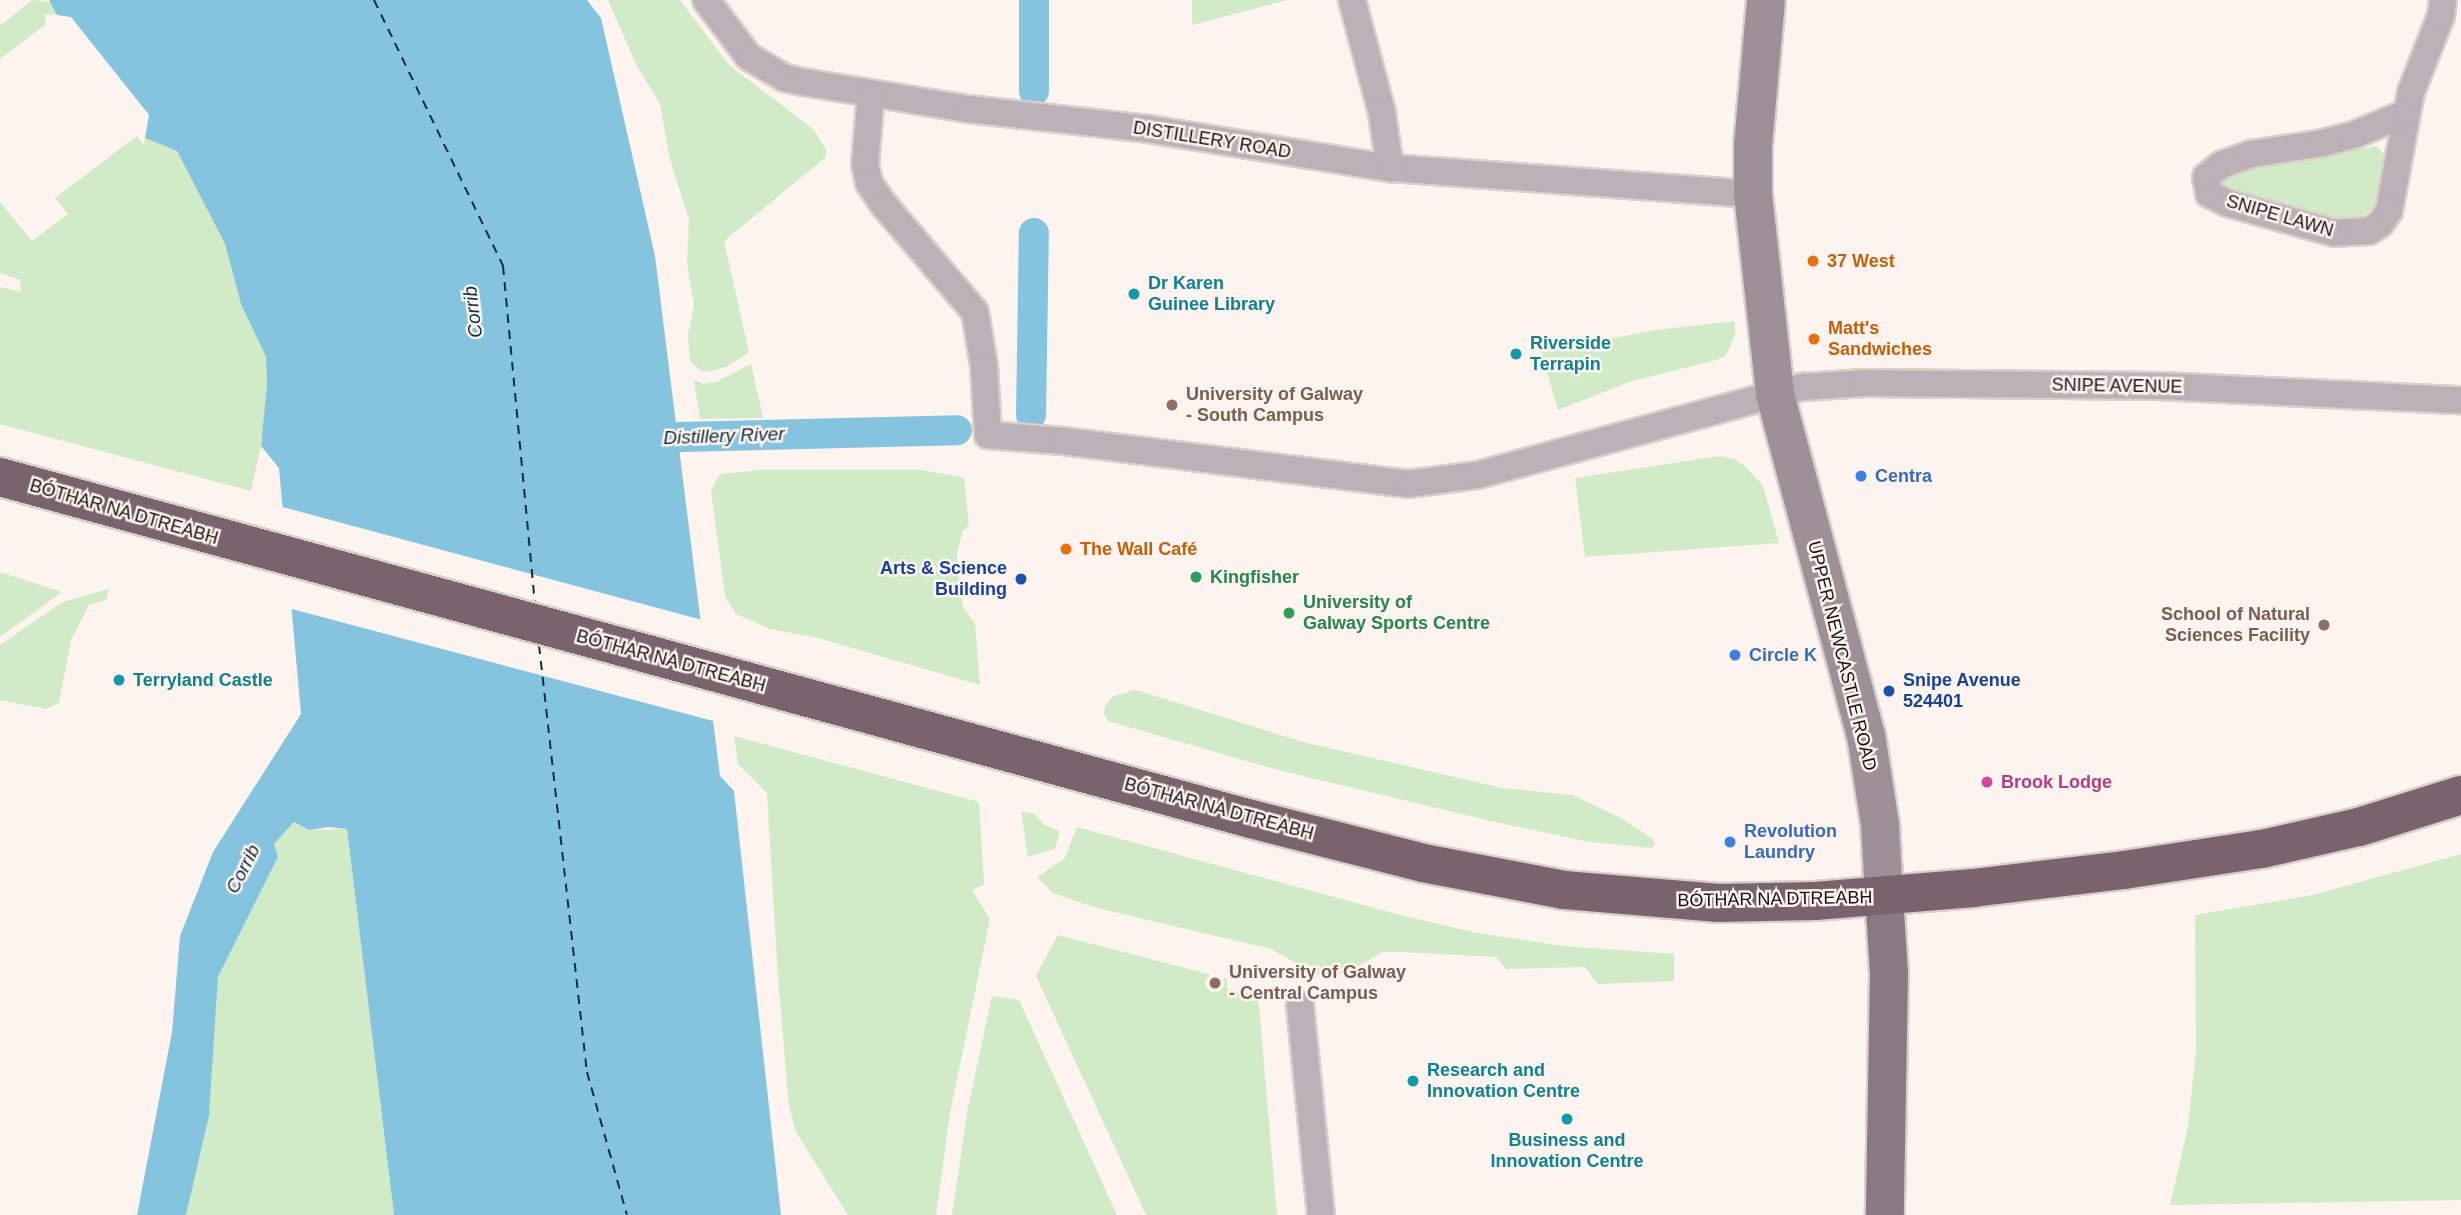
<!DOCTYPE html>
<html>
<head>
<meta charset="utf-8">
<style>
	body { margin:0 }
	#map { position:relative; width:2461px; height:1215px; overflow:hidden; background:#fdf3ef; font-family:Arial,sans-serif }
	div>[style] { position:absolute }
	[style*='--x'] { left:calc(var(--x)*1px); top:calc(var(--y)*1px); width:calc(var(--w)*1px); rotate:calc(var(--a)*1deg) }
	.green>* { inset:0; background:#d0ebc5 }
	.water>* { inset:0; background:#85c4de }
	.pier>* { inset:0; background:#fdf3ef }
	.canal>* { height:30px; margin:-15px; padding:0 15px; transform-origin:15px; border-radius:15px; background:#85c4de }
	.ferry>* { height:2px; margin-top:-1px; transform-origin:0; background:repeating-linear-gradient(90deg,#102f3a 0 9px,transparent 0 16px) }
	.roads { filter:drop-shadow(2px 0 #d9cfcb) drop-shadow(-2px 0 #d9cfcb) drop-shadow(0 2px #d9cfcb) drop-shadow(0 -2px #d9cfcb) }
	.street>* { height:26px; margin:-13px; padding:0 13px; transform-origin:13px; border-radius:13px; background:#bcb1b6 }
	.secondary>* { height:38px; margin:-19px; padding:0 19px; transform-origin:19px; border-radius:19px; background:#9f9097 }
	.primary>* { height:38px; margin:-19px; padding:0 19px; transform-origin:19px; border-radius:19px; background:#8b7881 }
	.highway>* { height:38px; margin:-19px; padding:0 19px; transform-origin:19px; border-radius:19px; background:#79646e }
	.dots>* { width:19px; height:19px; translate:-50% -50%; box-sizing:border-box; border:4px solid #fdf3ef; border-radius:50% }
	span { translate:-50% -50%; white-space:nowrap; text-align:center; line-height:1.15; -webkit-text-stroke:5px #fdf3ef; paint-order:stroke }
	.street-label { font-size:18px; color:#1a120e }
	.food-label { font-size:18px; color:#c56008; font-weight:700 }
	.left { translate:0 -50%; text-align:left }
	.culture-label { font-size:18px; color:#0d838f; font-weight:700 }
	.education-label { font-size:18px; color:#785e54; font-weight:700 }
	.right { translate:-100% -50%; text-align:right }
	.shop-label { font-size:18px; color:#366cbe; font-weight:700 }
	.transit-label { font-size:18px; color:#164399; font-weight:700 }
	.leisure-label { font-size:18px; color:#27864d; font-weight:700 }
	.hotel-label { font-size:18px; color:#b23c85; font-weight:700 }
	.water-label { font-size:19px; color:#102f3a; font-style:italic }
</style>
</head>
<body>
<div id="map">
	<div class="green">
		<div style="clip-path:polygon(32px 0,52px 2px,57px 15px,45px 14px,45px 25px,0 59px,0 26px)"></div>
		<div style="clip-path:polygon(608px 0,680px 0,728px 64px,814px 130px,826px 149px,826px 157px,724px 241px,749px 352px,726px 367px,711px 371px,702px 372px,690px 361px,688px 335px,694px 305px,687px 263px,689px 220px,669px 156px,660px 104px,636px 64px)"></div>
		<div style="clip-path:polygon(1192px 0,1287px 0,1192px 25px)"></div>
		<div style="clip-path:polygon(137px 136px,144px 145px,145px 138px,177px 151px,225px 244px,241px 304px,266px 357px,267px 384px,261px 446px,251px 491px,0 424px,0 287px,21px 292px,20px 280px,0 273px,0 202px,32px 241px,68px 214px,55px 198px)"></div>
		<div style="clip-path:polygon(2376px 146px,2387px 156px,2379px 204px,2346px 227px,2218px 195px,2215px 176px)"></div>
		<div style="clip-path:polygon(1735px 321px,1735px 334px,1730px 347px,1725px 356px,1716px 360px,1629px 382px,1558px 410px,1541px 352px,1655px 330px)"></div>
		<div style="clip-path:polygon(751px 364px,763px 418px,700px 419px,694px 380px,704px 384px,716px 382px)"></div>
		<div style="clip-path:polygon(1720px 456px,1734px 459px,1746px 467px,1763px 486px,1779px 543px,1585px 557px,1575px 478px)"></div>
		<div style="clip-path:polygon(760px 470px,922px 470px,964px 478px,969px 525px,963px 530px,957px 553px,960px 594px,964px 609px,975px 623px,980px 685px,818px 638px,770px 629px,736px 614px,725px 596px,711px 491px,720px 474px)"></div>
		<div style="clip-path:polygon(0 572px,62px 592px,0 637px)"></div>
		<div style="clip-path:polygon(109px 589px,106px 600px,89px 605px,71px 640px,59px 703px,46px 709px,0 700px,0 645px,63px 602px)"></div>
		<div style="clip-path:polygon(1136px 690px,1303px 742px,1502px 788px,1572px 795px,1621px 818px,1653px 839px,1655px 845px,1650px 848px,1584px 841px,1491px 821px,1278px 770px,1108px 721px,1104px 713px,1105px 706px,1113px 696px)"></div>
		<div style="clip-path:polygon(734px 736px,979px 802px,984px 884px,972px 890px,990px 919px,950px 1113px,936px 1215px,848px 1215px,796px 1132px,789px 1106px,778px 978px,767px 793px,738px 764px)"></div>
		<div style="clip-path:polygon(1021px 811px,1034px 814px,1045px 825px,1060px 831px,1055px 849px,1028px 857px)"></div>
		<div style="clip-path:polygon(294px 822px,309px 830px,347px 829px,394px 1215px,186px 1215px,209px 1116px,218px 977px,278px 857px,274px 844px)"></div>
		<div style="clip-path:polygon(1077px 827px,1400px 915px,1477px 933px,1563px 946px,1674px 954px,1674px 981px,1598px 984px,1585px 967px,1506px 969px,1496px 957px,1403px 952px,1382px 952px,1346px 974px,1317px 975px,1271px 949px,1093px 907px,1053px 893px,1037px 877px,1065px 858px)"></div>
		<div style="clip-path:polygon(2461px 854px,2461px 1200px,2170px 1205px,2188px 1127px,2196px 1051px,2195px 915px,2313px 895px)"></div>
		<div style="clip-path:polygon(1058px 935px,1227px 979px,1227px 989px,1258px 995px,1277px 1215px,1146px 1215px,1036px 976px)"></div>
		<div style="clip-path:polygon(992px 996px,1019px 1000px,1117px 1215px,952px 1215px,967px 1113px)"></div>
	</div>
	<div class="water">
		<div style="clip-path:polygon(49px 0,587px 0,601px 18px,655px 256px,720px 776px,734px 791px,781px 1215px,394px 1215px,347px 829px,329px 827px,309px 830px,294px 822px,274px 844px,278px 857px,218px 977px,209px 1116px,186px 1215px,137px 1215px,172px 1032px,180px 936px,213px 852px,301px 714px,279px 468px,261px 446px,267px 384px,266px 357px,241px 304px,225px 244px,177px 151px,145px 138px,149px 115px,71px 17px,57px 15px)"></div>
	</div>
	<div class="pier">
		<div style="clip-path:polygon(279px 506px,706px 621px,717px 722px,288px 608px)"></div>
	</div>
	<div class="canal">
		<div style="--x:1034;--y:91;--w:91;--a:-90"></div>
		<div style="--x:1031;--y:415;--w:182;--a:-89.1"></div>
		<div style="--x:638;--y:438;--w:319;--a:-1.4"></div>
	</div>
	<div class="ferry">
		<div style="--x:374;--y:0;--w:296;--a:64.1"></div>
		<div style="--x:503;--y:266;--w:341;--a:84.6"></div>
		<div style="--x:539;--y:645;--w:430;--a:83.6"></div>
		<div style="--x:587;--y:1072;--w:148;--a:74.4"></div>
	</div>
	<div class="roads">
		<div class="street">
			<div style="--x:706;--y:0;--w:71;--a:53"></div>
			<div style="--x:749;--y:57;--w:42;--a:30.3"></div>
			<div style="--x:785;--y:78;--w:18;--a:13"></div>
			<div style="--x:803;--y:82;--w:167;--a:9.3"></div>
			<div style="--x:968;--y:109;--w:181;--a:6.3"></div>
			<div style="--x:1148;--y:129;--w:245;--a:9.2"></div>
			<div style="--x:1390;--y:168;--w:364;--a:4.1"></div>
			<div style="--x:1352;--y:0;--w:117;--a:75.1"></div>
			<div style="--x:1382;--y:113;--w:56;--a:81.7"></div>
			<div style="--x:871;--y:93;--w:71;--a:94.8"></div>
			<div style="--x:865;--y:164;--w:19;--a:78"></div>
			<div style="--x:869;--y:183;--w:27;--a:56"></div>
			<div style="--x:884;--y:205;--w:140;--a:49.6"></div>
			<div style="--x:975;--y:312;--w:55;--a:80.5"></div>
			<div style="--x:984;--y:366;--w:69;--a:86.7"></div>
			<div style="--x:988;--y:435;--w:75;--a:4.6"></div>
			<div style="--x:1063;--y:441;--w:348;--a:7.1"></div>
			<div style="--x:1408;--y:484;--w:71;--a:-7.3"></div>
			<div style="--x:1478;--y:475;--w:337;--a:-15.2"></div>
			<div style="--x:1803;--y:387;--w:62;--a:-3.7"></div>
			<div style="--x:1865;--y:383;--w:294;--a:0.6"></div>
			<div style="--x:2159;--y:386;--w:302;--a:2.7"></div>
			<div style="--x:2407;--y:113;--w:100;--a:100.4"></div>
			<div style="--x:2389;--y:211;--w:16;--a:125"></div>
			<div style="--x:2380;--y:224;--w:13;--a:148"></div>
			<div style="--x:2369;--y:231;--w:34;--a:177"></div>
			<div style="--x:2335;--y:233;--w:112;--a:-164.5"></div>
			<div style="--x:2227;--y:203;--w:20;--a:-153"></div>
			<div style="--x:2209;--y:194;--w:17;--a:-100"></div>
			<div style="--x:2206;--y:177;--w:19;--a:-39"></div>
			<div style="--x:2221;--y:165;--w:33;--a:-20"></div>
			<div style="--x:2252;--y:154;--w:72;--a:-8.8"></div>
			<div style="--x:2323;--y:143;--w:34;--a:-15"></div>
			<div style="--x:2356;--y:134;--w:55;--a:-22.4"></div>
			<div style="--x:2407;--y:113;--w:21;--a:-79"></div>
			<div style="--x:2411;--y:92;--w:82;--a:-68.5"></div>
			<div style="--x:2441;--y:16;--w:16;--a:-83"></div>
			<div style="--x:1300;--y:1005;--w:211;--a:84.3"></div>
		</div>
		<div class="secondary">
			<div style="--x:1766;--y:0;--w:146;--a:95.1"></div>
			<div style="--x:1753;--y:145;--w:49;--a:90"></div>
			<div style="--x:1753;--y:194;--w:201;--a:83.7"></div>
			<div style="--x:1775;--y:394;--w:353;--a:75.1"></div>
			<div style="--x:1866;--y:735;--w:90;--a:81.1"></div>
			<div style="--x:1880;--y:824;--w:72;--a:86.8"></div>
		</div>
		<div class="primary">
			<div style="--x:1884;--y:896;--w:78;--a:86.3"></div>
			<div style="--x:1889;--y:974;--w:241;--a:91"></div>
		</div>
		<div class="highway">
			<div style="--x:0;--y:477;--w:1297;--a:15.29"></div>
			<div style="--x:1251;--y:819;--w:178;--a:14.3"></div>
			<div style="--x:1423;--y:863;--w:144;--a:10.8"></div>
			<div style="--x:1564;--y:890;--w:155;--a:4.8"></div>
			<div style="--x:1718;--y:903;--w:97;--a:-1.2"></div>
			<div style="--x:1815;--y:901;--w:159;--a:-4.7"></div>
			<div style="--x:1973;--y:888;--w:152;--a:-6.8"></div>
			<div style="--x:2124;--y:870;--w:140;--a:-8.7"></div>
			<div style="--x:2262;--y:849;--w:99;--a:-12.8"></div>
			<div style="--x:2359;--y:827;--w:107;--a:-17.4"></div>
		</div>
	</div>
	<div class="dots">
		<div style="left:1813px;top:261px;background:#e8710a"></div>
		<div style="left:1134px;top:294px;background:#0f9aa8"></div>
		<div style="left:1814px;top:339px;background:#e8710a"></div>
		<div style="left:1516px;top:354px;background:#0f9aa8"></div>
		<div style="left:1172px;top:405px;background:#8d6e63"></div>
		<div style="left:1861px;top:476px;background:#3f7fe0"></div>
		<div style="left:1066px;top:549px;background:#e8710a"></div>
		<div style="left:1196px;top:577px;background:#2e9e5b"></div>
		<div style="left:1021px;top:579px;background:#1a4fb4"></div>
		<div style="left:1289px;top:613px;background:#2e9e5b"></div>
		<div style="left:2324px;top:625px;background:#8d6e63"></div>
		<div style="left:1735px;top:655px;background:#3f7fe0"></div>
		<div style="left:119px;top:680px;background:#0f9aa8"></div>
		<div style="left:1889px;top:691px;background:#1a4fb4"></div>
		<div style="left:1987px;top:782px;background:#d1479c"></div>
		<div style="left:1730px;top:842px;background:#3f7fe0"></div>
		<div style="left:1215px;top:983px;background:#8d6e63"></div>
		<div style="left:1413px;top:1081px;background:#0f9aa8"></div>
		<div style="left:1567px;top:1119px;background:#0f9aa8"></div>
	</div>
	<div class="street-label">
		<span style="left:1212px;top:140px;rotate:9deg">DISTILLERY ROAD</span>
		<span style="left:2280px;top:216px;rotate:16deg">SNIPE LAWN</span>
		<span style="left:2117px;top:386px;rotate:1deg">SNIPE AVENUE</span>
		<span style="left:124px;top:512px;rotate:16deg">BÓTHAR NA DTREABH</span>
		<span style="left:1842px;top:656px;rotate:76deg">UPPER NEWCASTLE ROAD</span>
		<span style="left:671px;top:661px;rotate:15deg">BÓTHAR NA DTREABH</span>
		<span style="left:1219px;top:809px;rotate:15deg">BÓTHAR NA DTREABH</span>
		<span style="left:1775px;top:899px;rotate:-1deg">BÓTHAR NA DTREABH</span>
	</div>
	<div class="food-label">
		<span class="left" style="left:1827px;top:261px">37 West</span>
		<span class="left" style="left:1828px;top:339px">Matt's<br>Sandwiches</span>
		<span class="left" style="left:1080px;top:549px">The Wall Café</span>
	</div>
	<div class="culture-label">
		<span class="left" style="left:1148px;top:294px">Dr Karen<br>Guinee Library</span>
		<span class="left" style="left:1530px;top:354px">Riverside<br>Terrapin</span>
		<span class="left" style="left:133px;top:680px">Terryland Castle</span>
		<span class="left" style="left:1427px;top:1081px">Research and<br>Innovation Centre</span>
		<span style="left:1567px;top:1151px">Business and<br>Innovation Centre</span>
	</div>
	<div class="education-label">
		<span class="left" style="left:1186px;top:405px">University of Galway<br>- South Campus</span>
		<span class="right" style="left:2310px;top:625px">School of Natural<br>Sciences Facility</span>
		<span class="left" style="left:1229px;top:983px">University of Galway<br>- Central Campus</span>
	</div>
	<div class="shop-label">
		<span class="left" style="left:1875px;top:476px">Centra</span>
		<span class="left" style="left:1749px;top:655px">Circle K</span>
		<span class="left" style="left:1744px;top:842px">Revolution<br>Laundry</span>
	</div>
	<div class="transit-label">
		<span class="right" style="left:1007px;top:579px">Arts &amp; Science<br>Building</span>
		<span class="left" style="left:1903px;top:691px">Snipe Avenue<br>524401</span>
	</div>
	<div class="leisure-label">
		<span class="left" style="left:1210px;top:577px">Kingfisher</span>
		<span class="left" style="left:1303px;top:613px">University of<br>Galway Sports Centre</span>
	</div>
	<div class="hotel-label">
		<span class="left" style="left:2001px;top:782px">Brook Lodge</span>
	</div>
	<div class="water-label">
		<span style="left:473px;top:312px;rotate:-97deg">Corrib</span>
		<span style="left:724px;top:436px;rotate:-2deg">Distillery River</span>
		<span style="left:243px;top:869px;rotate:-63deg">Corrib</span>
	</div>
</div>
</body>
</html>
